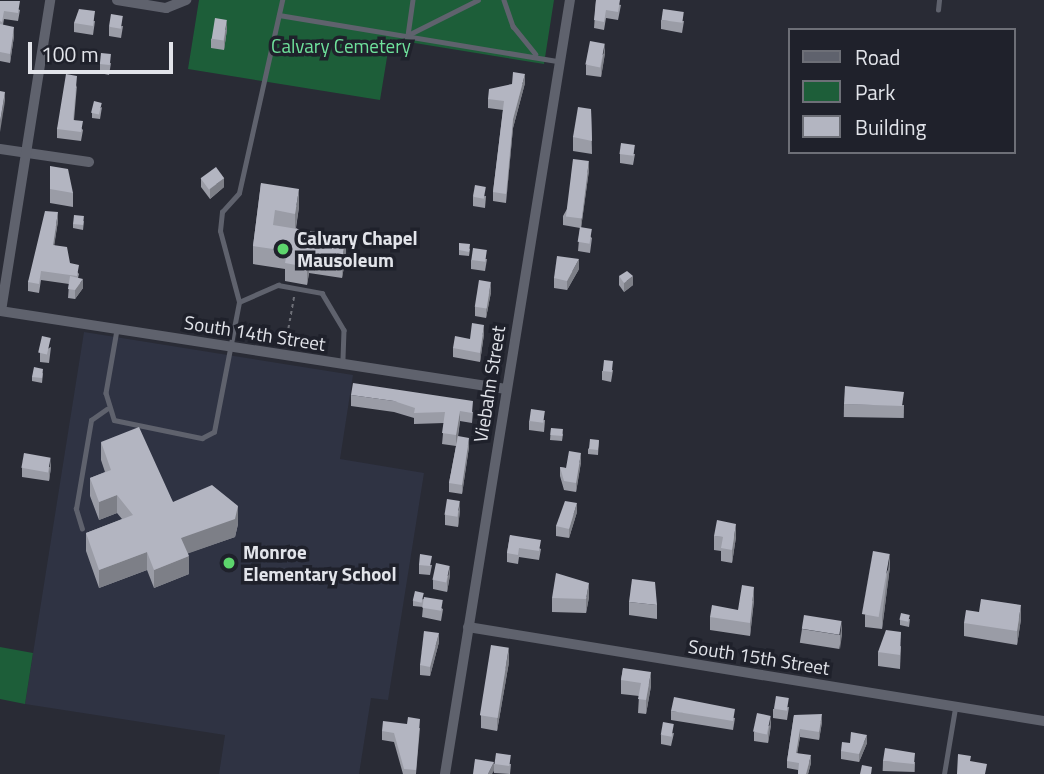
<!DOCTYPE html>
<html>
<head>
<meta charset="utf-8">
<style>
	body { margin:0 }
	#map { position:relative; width:1044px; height:774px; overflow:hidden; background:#292b35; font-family:"Titillium Web",sans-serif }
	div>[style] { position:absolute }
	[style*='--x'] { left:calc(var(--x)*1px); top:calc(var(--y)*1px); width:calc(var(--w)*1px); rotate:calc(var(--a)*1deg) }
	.built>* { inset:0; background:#2f3343 }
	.green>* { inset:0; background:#1d5e39 }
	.path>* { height:2px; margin-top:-1px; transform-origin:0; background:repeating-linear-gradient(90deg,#6e7078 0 3.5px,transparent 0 7px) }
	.lane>* { height:4.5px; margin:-2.25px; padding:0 2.25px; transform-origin:2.25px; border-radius:2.25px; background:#5f626d }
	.street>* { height:10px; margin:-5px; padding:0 5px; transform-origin:5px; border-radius:5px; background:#5f626d }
	.wall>* { inset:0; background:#9a9ca6; transform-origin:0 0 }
	.shaded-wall>* { inset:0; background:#7d7f87 }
	.building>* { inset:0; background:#b3b5c1; transform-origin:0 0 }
	.dots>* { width:19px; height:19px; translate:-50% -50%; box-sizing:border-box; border:4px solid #1f212b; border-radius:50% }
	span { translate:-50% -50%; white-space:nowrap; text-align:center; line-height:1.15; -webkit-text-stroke:7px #1f212b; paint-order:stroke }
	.park-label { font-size:19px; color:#6fe29c }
	.poi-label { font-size:19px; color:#e2e4ea; font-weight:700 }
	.left { translate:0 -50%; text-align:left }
	.street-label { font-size:19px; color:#e2e4ea }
	.legend { position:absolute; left:788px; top:28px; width:228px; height:126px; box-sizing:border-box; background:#1f212b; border:2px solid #6d6f77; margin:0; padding:9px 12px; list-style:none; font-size:21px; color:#e2e4ea }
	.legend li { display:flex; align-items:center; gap:14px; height:35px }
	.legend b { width:35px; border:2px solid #6d6f77 }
	.scale { position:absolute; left:28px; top:42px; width:145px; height:32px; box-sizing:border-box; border:4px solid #e2e4ea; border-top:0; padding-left:9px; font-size:21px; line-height:24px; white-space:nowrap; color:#e2e4ea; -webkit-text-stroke:5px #1f212b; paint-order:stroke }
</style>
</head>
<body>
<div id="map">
	<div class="built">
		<div style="clip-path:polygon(84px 332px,353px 375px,340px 459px,424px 473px,388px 700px,371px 698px,359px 774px,219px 774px,225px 735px,25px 704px)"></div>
	</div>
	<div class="green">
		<div style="clip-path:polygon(199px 0,554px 0,544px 64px,390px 39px,380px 100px,188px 69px)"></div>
		<div style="clip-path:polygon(0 647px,33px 653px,25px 704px,0 699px)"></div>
	</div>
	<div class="path">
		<div style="--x:286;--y:342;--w:46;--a:-79.9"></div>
	</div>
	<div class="lane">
		<div style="--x:413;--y:0;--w:35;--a:98"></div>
		<div style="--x:408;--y:35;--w:78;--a:-26.6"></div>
		<div style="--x:504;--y:0;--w:28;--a:71"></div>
		<div style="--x:513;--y:26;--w:36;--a:51"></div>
		<div style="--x:938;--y:10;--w:10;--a:-84"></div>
		<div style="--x:279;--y:15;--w:283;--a:9.4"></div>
		<div style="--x:239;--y:302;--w:43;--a:-23.6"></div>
		<div style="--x:278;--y:285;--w:45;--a:10.3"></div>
		<div style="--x:322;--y:293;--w:43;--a:59.3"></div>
		<div style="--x:344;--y:330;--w:33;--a:92"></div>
		<div style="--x:117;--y:330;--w:64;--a:99.9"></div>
		<div style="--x:106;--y:393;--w:28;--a:73"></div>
		<div style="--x:114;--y:420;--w:90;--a:11.6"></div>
		<div style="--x:202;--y:438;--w:13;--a:-27"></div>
		<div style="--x:214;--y:432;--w:132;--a:-79.1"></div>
		<div style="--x:239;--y:302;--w:73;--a:-105"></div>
		<div style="--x:220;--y:231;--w:19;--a:-84"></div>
		<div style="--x:222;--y:212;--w:25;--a:-48"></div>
		<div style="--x:239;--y:193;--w:198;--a:-77.4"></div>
		<div style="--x:82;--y:529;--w:21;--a:-107"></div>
		<div style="--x:76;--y:509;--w:90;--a:-80.4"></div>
		<div style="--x:91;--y:420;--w:19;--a:-35"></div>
		<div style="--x:944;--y:774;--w:67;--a:-80.5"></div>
	</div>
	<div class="street">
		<div style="--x:117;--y:0;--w:50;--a:9.3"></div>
		<div style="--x:166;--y:8;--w:22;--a:-22"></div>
		<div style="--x:0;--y:149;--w:90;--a:8.3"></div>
		<div style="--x:0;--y:311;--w:512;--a:8.76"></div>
		<div style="--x:1;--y:311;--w:315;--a:-81"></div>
		<div style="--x:468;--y:627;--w:584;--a:9.27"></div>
		<div style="--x:445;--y:774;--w:784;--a:-80.83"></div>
	</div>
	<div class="wall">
		<div style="clip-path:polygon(596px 0,621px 5px,618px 20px,606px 18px,604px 30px,594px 28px)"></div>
		<div style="clip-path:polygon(0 1px,20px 10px,18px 21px,4px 19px,3px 25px,14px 36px,10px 63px,0 61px)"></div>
		<div style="clip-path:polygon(661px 20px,684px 21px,682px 33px,661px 29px)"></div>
		<div style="clip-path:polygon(95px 21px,93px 35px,74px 32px,74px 23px)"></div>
		<div style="clip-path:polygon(123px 26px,121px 38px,109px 36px,109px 27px)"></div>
		<div style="clip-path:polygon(227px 29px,224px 50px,211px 48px,211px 39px)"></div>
		<div style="clip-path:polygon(605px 53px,601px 77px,586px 75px,586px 65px)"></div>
		<div style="clip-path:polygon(111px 63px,109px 75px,100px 73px,100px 64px)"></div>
		<div style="clip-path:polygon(525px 83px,513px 128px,506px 203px,493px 201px,493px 192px,503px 110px,488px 108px,488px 99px)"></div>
		<div style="clip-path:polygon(77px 85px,74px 120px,83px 130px,81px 141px,57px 138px,57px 129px)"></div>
		<div style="clip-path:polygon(102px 107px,100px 119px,92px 118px,92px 113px)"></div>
		<div style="clip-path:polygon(591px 109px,592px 154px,573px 151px,573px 137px)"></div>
		<div style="clip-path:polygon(620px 154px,635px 154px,633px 165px,620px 163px)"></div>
		<div style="clip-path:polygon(50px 166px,73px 193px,73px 207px,50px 203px)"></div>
		<div style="clip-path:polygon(589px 170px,581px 228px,592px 238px,590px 253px,578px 251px,580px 228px,563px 225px,563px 216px)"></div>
		<div style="clip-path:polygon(201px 178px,224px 187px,210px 199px,201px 187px)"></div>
		<div style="clip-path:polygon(261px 183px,299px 207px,296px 228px,346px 255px,342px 278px,309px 273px,307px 285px,285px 281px,285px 269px,253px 264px,253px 246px)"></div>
		<div style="clip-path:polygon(486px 196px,485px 208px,473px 206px,473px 197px)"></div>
		<div style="clip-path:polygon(58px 221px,54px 245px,79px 274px,78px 278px,83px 288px,75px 299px,68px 298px,69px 284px,41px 280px,39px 293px,28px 291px,28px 282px)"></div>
		<div style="clip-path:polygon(84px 221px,83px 230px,73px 228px,73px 224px)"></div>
		<div style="clip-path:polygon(459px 243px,470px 249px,469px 256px,459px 255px)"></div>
		<div style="clip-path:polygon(487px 259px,485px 271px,471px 269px,471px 260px)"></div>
		<div style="clip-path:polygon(579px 269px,567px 290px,554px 288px,554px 278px)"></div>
		<div style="clip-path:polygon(619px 276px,633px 285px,624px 292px,619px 285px)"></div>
		<div style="clip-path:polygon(491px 292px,486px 318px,475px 316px,475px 307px)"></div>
		<div style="clip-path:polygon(484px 334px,480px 362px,453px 357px,453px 348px,470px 339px)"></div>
		<div style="clip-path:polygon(51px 347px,49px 363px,40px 362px,40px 353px)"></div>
		<div style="clip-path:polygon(613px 370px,611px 382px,602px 380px,602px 371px)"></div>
		<div style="clip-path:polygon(43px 373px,42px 383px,32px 381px,32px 377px)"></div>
		<div style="clip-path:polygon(351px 395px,473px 412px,472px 423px,460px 421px,458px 437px,469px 447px,462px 494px,449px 492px,449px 483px,456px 446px,442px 444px,444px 423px,414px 424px,414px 418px,394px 412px,351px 406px)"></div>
		<div style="left:844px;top:404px;width:60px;height:13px;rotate:1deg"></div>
		<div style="clip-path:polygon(545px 420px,544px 432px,529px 430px,529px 421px)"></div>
		<div style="clip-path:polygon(551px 428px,563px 434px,562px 441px,550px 440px)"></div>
		<div style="clip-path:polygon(599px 440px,598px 455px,588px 454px,588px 449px)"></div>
		<div style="clip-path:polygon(101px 442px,173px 502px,238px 524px,235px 537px,188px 553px,189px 574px,154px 588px,147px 570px,99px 588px,86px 551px,86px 533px,122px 519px,117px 513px,99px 520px,90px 496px,90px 478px,105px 472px,101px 460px)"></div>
		<div style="clip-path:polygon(581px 462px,576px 492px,564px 490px,560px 476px,560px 467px,566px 468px)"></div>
		<div style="clip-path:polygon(51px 467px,49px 481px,22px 477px,22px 468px)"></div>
		<div style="clip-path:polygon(460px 510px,458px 527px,445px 525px,445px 515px)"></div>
		<div style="clip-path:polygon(577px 512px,569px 538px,556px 536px,556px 526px)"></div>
		<div style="clip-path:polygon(510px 535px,541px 549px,539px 560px,519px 557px,518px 564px,507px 562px,507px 553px)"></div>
		<div style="clip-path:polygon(714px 536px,736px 537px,732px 563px,721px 561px,721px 551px,714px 550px)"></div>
		<div style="clip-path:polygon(419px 565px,432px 565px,430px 575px,419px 574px)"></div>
		<div style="clip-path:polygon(890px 566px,882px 629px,865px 627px,865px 615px)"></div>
		<div style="clip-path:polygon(450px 575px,447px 592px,433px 589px,433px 580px)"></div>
		<div style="clip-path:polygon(589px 597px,586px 613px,552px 612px,552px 598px)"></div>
		<div style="clip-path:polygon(424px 599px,443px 609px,441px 621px,422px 617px,423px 607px,413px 606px,413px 601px)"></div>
		<div style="clip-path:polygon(754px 600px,750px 636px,710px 630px,710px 617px,738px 610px)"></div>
		<div style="clip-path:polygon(629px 602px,657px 605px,657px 619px,629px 615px)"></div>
		<div style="clip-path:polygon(910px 619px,909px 627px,900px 625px,900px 620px)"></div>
		<div style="clip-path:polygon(1021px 619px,1017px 645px,964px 636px,964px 623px)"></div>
		<div style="left:802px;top:629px;width:40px;height:14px;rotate:9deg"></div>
		<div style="clip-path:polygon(439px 642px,430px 676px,420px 675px,420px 665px)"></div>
		<div style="clip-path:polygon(901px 646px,900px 669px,878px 666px,878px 652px)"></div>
		<div style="clip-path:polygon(509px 662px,497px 731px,481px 728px,481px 715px)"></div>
		<div style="clip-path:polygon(623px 668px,651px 686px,646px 714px,638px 713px,639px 696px,621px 694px,621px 680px)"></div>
		<div style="clip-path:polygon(789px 707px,787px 720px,773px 718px,773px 709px)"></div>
		<div style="clip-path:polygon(671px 711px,735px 718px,733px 730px,671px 720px)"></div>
		<div style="clip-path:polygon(794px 715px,822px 722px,819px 740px,800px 737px,797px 753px,811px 763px,808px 774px,798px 774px,798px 770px,787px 768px,787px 761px)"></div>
		<div style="clip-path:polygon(771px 725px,768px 743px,754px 741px,754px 732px)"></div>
		<div style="clip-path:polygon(420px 728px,416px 774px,403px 774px,394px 742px,382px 740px,382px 731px)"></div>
		<div style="clip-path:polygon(674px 733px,671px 746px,661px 744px,661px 735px)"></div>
		<div style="clip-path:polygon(850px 743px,867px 743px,859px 762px,841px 759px,841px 751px)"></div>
		<div style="left:883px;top:761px;width:32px;height:10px;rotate:2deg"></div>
		<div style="clip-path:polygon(494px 764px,511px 764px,510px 774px,494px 773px)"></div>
	</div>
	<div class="shaded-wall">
		<div style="clip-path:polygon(227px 20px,227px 29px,224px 50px,224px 41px)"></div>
		<div style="clip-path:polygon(14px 27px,14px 36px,10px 63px,10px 54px)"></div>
		<div style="clip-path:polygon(605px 44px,605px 53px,601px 77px,601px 68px)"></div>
		<div style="clip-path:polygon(525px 74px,525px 83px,513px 128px,506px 203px,513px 119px)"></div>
		<div style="clip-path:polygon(5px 92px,5px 101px,0 132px,0 122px)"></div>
		<div style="clip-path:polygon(589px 161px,589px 170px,581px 228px,581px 219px)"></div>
		<div style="clip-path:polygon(224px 178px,224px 187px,210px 199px,210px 189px)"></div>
		<div style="clip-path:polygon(299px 189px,299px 207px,295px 232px,295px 214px)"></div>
		<div style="clip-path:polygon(58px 212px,58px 221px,53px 254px,53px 245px)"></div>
		<div style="clip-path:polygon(346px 237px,346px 255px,342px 278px,342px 260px)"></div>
		<div style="clip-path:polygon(309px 255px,309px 273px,307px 285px,307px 267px)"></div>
		<div style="clip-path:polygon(579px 259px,579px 269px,567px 290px,567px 281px)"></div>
		<div style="clip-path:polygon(633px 276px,633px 285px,624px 292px,624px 283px)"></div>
		<div style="clip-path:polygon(83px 279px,83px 288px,75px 299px,75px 290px)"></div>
		<div style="clip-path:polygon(491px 282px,491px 292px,486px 318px,486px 309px)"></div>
		<div style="clip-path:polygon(484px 325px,484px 334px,480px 362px,480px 353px)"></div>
		<div style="clip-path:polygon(460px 411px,460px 421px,456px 446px,456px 435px)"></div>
		<div style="clip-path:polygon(469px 438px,469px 447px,462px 494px,462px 485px)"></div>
		<div style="clip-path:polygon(581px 453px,581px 462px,576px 492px,576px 483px)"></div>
		<div style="clip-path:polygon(51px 458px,51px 467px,49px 481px,49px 472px)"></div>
		<div style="clip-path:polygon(117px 495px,117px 513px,99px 520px,99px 502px)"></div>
		<div style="clip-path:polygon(460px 501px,460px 510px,458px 527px,458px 517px)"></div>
		<div style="clip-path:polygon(577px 503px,577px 512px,569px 538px,569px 529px)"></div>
		<div style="clip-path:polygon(238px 506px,238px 524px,235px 537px,181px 556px,181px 538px)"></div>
		<div style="clip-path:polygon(736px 524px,736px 537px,732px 563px,732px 550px)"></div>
		<div style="clip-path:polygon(147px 552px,147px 570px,99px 588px,99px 570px)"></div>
		<div style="clip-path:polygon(890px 554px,890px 566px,882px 629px,882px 617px)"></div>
		<div style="clip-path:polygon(189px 556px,189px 574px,154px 588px,154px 570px)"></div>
		<div style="clip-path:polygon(450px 566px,450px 575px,447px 592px,447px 582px)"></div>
		<div style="clip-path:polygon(589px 583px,589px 597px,586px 613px,586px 599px)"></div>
		<div style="clip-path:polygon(754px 587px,754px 600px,750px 636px,750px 623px)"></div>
		<div style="clip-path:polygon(1021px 605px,1021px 619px,1017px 645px,1017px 631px)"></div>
		<div style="clip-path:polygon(842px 621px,842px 635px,840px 649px,840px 636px)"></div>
		<div style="clip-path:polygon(439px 633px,439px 642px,430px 676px,430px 667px)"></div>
		<div style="clip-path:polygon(509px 648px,509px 662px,497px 731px,497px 717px)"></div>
		<div style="clip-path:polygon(651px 672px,651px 686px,646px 714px,646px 700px)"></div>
		<div style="clip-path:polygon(822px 714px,822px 722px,819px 740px,819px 732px)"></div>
		<div style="clip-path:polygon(771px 716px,771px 725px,768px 743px,768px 734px)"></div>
		<div style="clip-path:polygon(800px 729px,800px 737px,796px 761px,796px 753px)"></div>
		<div style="clip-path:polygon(867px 735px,867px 743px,859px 762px,859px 754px)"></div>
		<div style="clip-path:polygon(811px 755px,811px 763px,808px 774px,806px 774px)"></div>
		<div style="clip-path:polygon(494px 762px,494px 771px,492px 774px,488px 774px)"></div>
	</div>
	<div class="building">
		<div style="clip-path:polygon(596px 0,620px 0,618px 12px,606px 10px,604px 22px,594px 20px)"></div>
		<div style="clip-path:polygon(0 1px,20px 1px,18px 13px,4px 11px,2px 22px,0 21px)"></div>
		<div style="clip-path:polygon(79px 9px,95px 11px,93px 26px,74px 23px)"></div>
		<div style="left:663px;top:9px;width:21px;height:11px;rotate:8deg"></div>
		<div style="left:111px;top:14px;width:12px;height:13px;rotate:9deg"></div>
		<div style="left:215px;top:18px;width:12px;height:21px;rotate:9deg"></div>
		<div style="clip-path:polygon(0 24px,14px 27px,10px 54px,0 52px)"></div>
		<div style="left:590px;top:41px;width:15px;height:24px;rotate:11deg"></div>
		<div style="left:101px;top:53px;width:10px;height:11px;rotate:6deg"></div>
		<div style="clip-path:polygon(513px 72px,525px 74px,513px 119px,506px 194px,493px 192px,504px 101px,488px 99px,489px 89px,512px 84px)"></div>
		<div style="clip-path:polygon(66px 74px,77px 76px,73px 120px,83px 121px,81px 132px,57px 129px)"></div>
		<div style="clip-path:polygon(0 91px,5px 92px,0 122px)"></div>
		<div style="left:94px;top:101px;width:8px;height:12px;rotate:14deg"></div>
		<div style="clip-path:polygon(578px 107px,591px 109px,592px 141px,573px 137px)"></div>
		<div style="left:621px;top:143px;width:14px;height:11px;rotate:8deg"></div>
		<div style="left:573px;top:159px;width:16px;height:58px;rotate:7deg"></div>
		<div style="clip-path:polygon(50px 166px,68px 169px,73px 193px,50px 189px)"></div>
		<div style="left:216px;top:167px;width:14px;height:19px;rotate:54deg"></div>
		<div style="clip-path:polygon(261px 183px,299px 189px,295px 214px,275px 210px,273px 225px,346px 237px,342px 260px,309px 255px,307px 267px,285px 263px,287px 251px,253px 246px)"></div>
		<div style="left:475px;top:185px;width:11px;height:12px;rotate:10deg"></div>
		<div style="clip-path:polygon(45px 211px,58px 212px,53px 245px,67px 247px,70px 263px,79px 265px,77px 276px,41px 271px,39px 284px,28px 282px)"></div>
		<div style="left:74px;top:215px;width:10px;height:9px;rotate:6deg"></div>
		<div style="left:580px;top:227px;width:12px;height:15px;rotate:9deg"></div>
		<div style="clip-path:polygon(459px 243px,470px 244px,469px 252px,459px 250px)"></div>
		<div style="left:473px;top:248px;width:14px;height:12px;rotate:8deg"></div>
		<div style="clip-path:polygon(557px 256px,579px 259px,567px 281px,554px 278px)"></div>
		<div style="clip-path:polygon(627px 271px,633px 276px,624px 283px,619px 276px)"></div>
		<div style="clip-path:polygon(70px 276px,83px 279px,75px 290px,68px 289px)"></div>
		<div style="left:479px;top:280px;width:12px;height:27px;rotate:9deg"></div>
		<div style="clip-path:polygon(472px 323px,484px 325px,480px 353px,453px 348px,455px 336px,470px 339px)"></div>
		<div style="left:42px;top:336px;width:9px;height:17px;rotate:13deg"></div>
		<div style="left:604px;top:360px;width:9px;height:11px;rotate:6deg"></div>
		<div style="clip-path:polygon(34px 367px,43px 369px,42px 378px,32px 377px)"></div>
		<div style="clip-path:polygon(353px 383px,473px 401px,472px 413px,460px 411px,456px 435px,442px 433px,445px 412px,414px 413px,415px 408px,394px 401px,351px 395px)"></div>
		<div style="clip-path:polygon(845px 386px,904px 392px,902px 406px,844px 404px)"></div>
		<div style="left:531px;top:409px;width:14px;height:12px;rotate:8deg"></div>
		<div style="clip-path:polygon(139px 427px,173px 502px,212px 485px,238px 506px,235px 519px,181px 538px,189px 556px,154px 570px,147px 552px,99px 570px,86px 533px,133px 515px,117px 495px,99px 502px,90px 478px,111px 470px,101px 442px)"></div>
		<div style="left:551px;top:428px;width:12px;height:7px;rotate:5deg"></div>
		<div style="clip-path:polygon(458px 436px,469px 438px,462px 485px,449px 483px)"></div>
		<div style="left:590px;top:439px;width:9px;height:10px;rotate:6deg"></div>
		<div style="clip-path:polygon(569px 451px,581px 453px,576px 483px,564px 481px,560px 467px,566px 468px)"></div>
		<div style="left:24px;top:453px;width:27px;height:15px;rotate:10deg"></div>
		<div style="left:447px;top:499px;width:13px;height:16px;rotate:9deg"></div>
		<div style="clip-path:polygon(565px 501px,577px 503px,569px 529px,556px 526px)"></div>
		<div style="clip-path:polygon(717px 520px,736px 524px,732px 550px,721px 548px,723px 537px,714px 536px)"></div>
		<div style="clip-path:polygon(510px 535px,541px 540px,539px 551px,519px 548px,518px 555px,507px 553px)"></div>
		<div style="left:873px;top:551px;width:17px;height:64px;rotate:10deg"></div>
		<div style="clip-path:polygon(420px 554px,432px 556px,430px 566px,419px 565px)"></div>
		<div style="left:436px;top:563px;width:14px;height:17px;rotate:12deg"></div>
		<div style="clip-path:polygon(556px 573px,589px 583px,586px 599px,552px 598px)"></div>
		<div style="clip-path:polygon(632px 579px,655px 582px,657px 605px,629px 602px)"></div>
		<div style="clip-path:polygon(742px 585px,754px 587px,750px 623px,710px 617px,712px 605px,738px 610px)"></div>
		<div style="left:415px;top:591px;width:9px;height:10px;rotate:13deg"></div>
		<div style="left:424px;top:597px;width:19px;height:11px;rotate:9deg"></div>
		<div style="clip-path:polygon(981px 599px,1021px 605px,1017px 631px,964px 623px,966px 610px,979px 612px)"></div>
		<div style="left:901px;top:613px;width:9px;height:7px;rotate:13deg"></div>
		<div style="left:804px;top:615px;width:38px;height:14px;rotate:9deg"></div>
		<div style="clip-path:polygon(886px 630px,901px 632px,900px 655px,878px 652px)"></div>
		<div style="clip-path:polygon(424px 631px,439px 633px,430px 667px,420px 665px)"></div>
		<div style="left:491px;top:645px;width:18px;height:71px;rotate:9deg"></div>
		<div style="clip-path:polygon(623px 668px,651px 672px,646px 700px,638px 699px,641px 683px,621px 680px)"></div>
		<div style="left:776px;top:696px;width:13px;height:13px;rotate:9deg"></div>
		<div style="clip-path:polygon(674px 697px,735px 709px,733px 721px,671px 711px)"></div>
		<div style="left:757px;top:713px;width:14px;height:19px;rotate:12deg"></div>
		<div style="clip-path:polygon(822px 714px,819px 732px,800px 729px,796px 753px,811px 755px,806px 774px,798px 774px,799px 763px,787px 761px,794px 715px)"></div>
		<div style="clip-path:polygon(408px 717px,420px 719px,416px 770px,404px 769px,394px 733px,382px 731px,383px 721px,407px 724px)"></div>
		<div style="left:663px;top:722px;width:11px;height:13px;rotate:10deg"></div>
		<div style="clip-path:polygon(851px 732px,867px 735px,859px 754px,841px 751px,842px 742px,850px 743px)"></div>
		<div style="clip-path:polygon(885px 748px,915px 753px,914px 764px,883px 761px)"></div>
		<div style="left:496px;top:753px;width:15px;height:11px;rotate:8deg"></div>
		<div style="clip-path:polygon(958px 754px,971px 756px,970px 761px,987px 764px,985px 774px,957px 774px)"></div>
		<div style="clip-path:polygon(475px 759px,494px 762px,488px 774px,473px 774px)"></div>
		<div style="clip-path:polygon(862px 765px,872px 767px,871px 774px,860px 774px)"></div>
	</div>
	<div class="dots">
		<div style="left:283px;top:249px;background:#5dd56d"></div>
		<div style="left:229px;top:563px;background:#5dd56d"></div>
	</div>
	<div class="park-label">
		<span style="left:341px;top:46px">Calvary Cemetery</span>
	</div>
	<div class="poi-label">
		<span class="left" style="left:297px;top:249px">Calvary Chapel<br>Mausoleum</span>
		<span class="left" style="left:243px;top:563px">Monroe<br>Elementary School</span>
	</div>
	<div class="street-label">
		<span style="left:255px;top:333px;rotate:9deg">South 14th Street</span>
		<span style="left:489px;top:384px;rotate:-81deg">Viebahn Street</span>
		<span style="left:759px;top:657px;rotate:9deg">South 15th Street</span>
	</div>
	<ul class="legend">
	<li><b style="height:9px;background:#5f626d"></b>Road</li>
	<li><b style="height:19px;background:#1d5e39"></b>Park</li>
	<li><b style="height:19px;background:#b3b5c1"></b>Building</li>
	</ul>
	<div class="scale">100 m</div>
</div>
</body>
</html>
